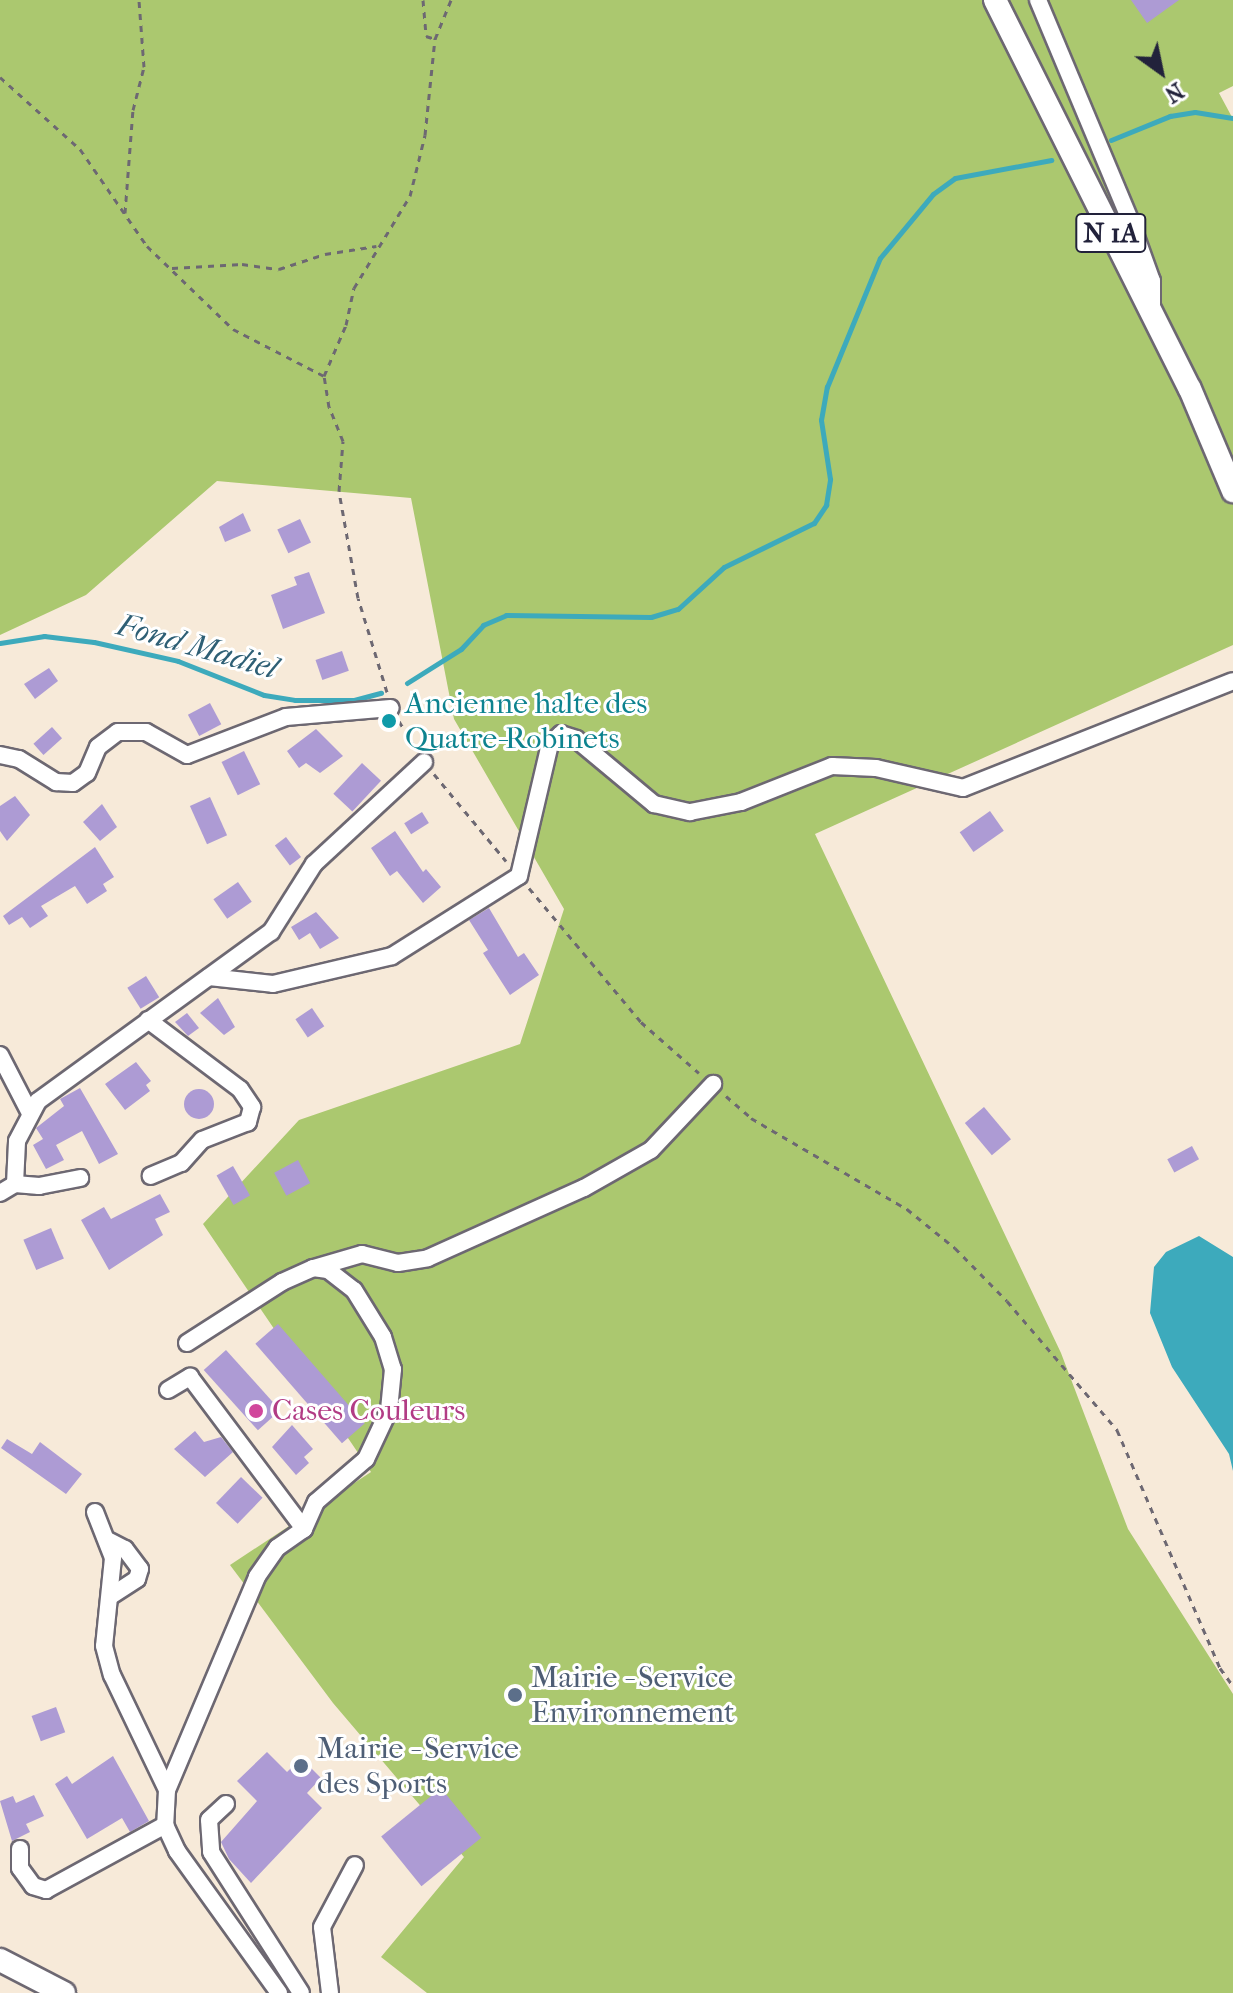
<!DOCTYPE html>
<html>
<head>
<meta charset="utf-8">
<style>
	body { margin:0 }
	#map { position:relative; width:1233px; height:1993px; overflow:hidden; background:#f7ead9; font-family:"IM FELL French Canon",serif }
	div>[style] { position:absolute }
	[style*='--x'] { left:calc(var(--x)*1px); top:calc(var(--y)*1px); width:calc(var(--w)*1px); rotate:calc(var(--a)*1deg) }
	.green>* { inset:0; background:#abc86f }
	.water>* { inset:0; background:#3daabc }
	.stream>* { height:5px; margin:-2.5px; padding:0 2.5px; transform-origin:2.5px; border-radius:2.5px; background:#3daabc }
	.building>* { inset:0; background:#ad9bd4; transform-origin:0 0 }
	.round { border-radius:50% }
	.path>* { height:3px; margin-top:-1.5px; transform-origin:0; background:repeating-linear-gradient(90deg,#6d6872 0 6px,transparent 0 12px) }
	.roads { filter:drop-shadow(2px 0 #6d6872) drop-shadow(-2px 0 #6d6872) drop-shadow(0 2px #6d6872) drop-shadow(0 -2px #6d6872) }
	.minor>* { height:16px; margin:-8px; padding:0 8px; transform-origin:8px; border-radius:8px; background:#fff }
	.major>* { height:22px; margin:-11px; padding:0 11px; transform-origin:11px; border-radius:11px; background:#fff }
	.dots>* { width:22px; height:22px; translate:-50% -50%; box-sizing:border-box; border:4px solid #fff; border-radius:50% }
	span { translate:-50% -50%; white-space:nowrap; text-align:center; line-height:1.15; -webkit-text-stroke:6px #fff; paint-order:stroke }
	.shield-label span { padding:2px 6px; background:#fff; border:2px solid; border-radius:6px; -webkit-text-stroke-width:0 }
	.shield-label { font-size:28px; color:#22223b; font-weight:700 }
	.culture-label { font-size:30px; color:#0d838f }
	.left { translate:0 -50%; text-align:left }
	.hotel-label { font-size:30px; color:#b23c85 }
	.service-label { font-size:30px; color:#4e5e75 }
	.water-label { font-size:32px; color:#2e5f75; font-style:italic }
	.north { position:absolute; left:1121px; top:32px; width:80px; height:80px; -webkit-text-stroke:6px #fff; paint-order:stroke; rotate:147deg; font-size:22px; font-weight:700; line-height:32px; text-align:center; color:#22223b }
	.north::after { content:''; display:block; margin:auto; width:28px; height:36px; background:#22223b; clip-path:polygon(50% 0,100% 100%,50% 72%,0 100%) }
</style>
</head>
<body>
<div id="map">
	<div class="green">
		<div style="clip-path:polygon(0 0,1233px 0,1233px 86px,1219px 93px,1233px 119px,1233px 645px,815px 834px,1061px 1353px,1128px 1529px,1233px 1694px,1233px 1993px,427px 1993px,381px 1957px,464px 1857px,333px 1703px,230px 1565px,371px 1472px,203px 1224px,299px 1120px,520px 1044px,564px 909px,454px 719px,411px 498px,217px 481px,86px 595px,0 635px)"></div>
	</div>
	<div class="water">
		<div style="clip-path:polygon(1199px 1236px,1233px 1257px,1233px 1471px,1229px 1454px,1172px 1367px,1150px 1313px,1154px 1267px,1166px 1252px)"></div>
	</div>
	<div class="stream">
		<div style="--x:1111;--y:140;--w:64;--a:-22.1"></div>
		<div style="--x:1170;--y:116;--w:25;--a:-9"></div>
		<div style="--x:1195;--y:112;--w:38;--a:9"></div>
		<div style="--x:0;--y:643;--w:45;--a:-9"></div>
		<div style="--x:44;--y:636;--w:50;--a:6.8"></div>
		<div style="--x:94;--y:642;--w:86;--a:12.7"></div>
		<div style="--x:178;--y:661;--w:92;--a:21.6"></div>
		<div style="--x:264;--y:695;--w:31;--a:9"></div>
		<div style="--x:295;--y:700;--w:59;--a:0"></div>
		<div style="--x:354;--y:700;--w:28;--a:-15"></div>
		<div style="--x:407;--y:683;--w:64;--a:-32.2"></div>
		<div style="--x:461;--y:649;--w:33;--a:-47"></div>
		<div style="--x:483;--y:625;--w:25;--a:-23"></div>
		<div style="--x:506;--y:615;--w:145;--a:0.8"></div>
		<div style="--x:651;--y:617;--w:28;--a:-17"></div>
		<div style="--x:678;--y:609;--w:62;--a:-42.4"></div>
		<div style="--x:724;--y:567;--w:100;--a:-26.1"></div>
		<div style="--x:814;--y:523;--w:22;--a:-56"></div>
		<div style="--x:826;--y:505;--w:26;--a:-81"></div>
		<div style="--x:830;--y:479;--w:60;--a:-98.7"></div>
		<div style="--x:821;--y:420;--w:34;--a:-80"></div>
		<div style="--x:827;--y:387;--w:139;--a:-67.7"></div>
		<div style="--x:880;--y:258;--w:83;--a:-50.4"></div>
		<div style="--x:933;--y:194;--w:27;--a:-36"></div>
		<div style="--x:955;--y:178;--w:98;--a:-10.6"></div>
	</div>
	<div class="building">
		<div style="clip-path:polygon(1131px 0,1179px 0,1147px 23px)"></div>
		<div style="clip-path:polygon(243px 513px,251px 531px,225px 542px,219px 527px)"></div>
		<div style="left:300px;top:519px;width:26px;height:25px;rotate:65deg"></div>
		<div style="clip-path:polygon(309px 572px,325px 613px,283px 629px,271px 595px,297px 585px,294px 577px)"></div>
		<div style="left:342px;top:651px;width:21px;height:28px;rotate:71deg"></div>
		<div style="clip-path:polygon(49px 668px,58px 681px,35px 699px,24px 684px)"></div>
		<div style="left:210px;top:703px;width:24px;height:25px;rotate:62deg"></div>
		<div style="left:52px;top:727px;width:15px;height:25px;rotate:48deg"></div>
		<div style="clip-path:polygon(316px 729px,343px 756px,320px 773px,306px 763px,299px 768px,287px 751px)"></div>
		<div style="left:244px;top:751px;width:37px;height:25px;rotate:64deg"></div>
		<div style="left:362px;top:763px;width:26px;height:42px;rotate:43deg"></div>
		<div style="clip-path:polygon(15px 796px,30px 815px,7px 841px,0 831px,0 806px)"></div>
		<div style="left:210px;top:797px;width:42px;height:22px;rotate:66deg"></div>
		<div style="clip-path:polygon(102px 804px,117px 827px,100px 841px,83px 822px)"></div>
		<div style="left:990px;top:811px;width:24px;height:37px;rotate:55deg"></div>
		<div style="left:422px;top:812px;width:13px;height:21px;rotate:58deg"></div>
		<div style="clip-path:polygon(395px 831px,423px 872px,426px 869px,441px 887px,423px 903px,397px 871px,390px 876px,371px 848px)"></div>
		<div style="left:286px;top:837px;width:25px;height:14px;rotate:53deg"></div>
		<div style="clip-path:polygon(95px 847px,114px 877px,103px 884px,107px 891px,87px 904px,75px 886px,41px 906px,48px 916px,30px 928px,22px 917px,9px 925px,3px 916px)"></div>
		<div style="left:238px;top:882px;width:24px;height:30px;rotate:55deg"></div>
		<div style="clip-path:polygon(489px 908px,518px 957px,524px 953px,539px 975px,510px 995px,483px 953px,488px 950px,469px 920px)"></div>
		<div style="clip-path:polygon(316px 912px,339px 938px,320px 949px,310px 933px,299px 940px,291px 927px)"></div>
		<div style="left:146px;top:976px;width:25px;height:22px;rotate:58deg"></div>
		<div style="clip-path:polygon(218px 998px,235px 1027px,224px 1035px,200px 1013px)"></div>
		<div style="left:312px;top:1008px;width:22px;height:20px;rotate:56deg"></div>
		<div style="clip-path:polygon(187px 1013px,199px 1028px,188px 1036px,175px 1022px)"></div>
		<div style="clip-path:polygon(136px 1062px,151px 1081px,146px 1085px,150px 1091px,125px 1110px,105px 1084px)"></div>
		<div style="clip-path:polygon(80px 1088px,118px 1154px,99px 1164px,82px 1131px,56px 1145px,64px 1160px,46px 1169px,33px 1145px,43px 1139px,36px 1128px,64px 1106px,60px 1099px)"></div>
		<div class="round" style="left:184px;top:1089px;width:30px;height:30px"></div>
		<div style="left:984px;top:1107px;width:42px;height:25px;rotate:50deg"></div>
		<div style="left:1192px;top:1146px;width:15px;height:28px;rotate:62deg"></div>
		<div style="left:298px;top:1160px;width:26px;height:27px;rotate:62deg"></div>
		<div style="left:233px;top:1166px;width:34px;height:19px;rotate:60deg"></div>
		<div style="clip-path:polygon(160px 1194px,170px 1212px,155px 1219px,163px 1235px,109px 1270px,81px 1220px,104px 1207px,111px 1219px)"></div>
		<div style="left:51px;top:1228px;width:33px;height:30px;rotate:67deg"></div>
		<div style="left:278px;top:1324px;width:132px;height:30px;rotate:49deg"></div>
		<div style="left:226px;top:1350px;width:81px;height:30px;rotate:48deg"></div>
		<div style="clip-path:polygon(292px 1425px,313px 1449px,304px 1457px,309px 1463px,296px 1475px,272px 1447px)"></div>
		<div style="clip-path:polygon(195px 1431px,204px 1442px,221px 1437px,233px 1452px,205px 1477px,174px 1449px)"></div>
		<div style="clip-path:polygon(7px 1439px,32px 1454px,40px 1442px,82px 1474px,66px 1494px,1px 1448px)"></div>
		<div style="left:241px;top:1477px;width:30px;height:36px;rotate:44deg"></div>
		<div style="left:56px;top:1707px;width:27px;height:26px;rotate:70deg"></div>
		<div style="clip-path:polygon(267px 1752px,287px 1772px,301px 1758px,321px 1778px,307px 1793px,322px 1808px,251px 1883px,229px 1859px,221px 1842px,257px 1801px,237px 1781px)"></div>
		<div style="clip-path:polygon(113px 1756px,149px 1821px,130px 1832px,122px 1818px,87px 1839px,55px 1784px,67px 1776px,72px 1784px)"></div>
		<div style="left:441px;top:1788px;width:64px;height:77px;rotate:51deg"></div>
		<div style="clip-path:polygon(34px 1795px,44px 1816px,26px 1824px,30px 1832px,12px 1841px,0 1801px,13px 1796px,16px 1803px)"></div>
	</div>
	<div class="path">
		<div style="--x:423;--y:0;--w:36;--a:85"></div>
		<div style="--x:426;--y:36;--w:9;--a:18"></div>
		<div style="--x:0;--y:77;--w:108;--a:42"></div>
		<div style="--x:80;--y:149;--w:118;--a:55.4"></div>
		<div style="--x:147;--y:246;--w:120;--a:44"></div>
		<div style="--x:233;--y:329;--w:102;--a:27.3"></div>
		<div style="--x:125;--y:213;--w:103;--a:-85.6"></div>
		<div style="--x:133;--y:110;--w:44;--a:-75.7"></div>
		<div style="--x:144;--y:67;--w:67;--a:-94.3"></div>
		<div style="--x:172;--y:268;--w:70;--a:-3.3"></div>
		<div style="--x:242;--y:264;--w:37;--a:8"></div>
		<div style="--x:279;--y:269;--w:48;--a:-18.1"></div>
		<div style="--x:325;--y:254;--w:52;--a:-8.9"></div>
		<div style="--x:387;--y:692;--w:98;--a:-107.1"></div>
		<div style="--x:358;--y:598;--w:109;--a:-100.1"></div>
		<div style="--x:339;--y:491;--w:50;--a:-85.4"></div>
		<div style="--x:343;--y:441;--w:37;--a:-112"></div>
		<div style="--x:329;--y:407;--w:31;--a:-99"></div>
		<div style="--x:324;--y:376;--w:56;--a:-66.7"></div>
		<div style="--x:346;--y:325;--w:38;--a:-78"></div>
		<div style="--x:354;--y:288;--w:108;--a:-58.7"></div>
		<div style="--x:410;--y:196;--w:63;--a:-76.2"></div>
		<div style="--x:425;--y:135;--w:97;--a:-84.1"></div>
		<div style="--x:435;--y:39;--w:42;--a:-67.7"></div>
		<div style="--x:399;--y:721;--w:33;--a:59"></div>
		<div style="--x:434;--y:774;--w:113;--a:50.4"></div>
		<div style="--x:529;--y:888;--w:175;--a:50.1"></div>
		<div style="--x:641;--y:1022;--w:77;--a:41.3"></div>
		<div style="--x:726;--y:1096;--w:33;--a:41"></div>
		<div style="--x:751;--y:1118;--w:181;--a:30.3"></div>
		<div style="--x:907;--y:1209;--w:62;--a:39.1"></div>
		<div style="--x:955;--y:1248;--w:74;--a:45.5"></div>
		<div style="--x:1007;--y:1301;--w:170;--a:49.5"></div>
		<div style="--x:1117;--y:1430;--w:259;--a:66.6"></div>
		<div style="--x:1220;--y:1668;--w:22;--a:54"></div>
	</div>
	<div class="roads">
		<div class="minor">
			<div style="--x:1038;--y:0;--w:238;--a:67.3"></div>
			<div style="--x:1130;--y:220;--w:65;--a:70.2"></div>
			<div style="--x:1152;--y:281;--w:29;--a:90"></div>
			<div style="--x:0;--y:755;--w:19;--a:12"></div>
			<div style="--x:19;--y:759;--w:44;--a:31.9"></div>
			<div style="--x:56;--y:782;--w:17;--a:3"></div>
			<div style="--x:73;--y:783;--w:17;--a:-36"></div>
			<div style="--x:87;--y:773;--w:28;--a:-67"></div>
			<div style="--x:98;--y:747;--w:25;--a:-37"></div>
			<div style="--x:118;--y:732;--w:28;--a:0"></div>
			<div style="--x:146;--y:732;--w:47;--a:29.3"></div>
			<div style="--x:187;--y:755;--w:106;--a:-21"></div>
			<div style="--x:286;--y:717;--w:105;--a:-4.9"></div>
			<div style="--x:209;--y:977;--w:64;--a:6.2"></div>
			<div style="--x:273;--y:984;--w:122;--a:-13.2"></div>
			<div style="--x:392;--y:956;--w:150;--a:-32.2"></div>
			<div style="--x:519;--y:876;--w:136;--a:-76.8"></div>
			<div style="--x:550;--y:744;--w:15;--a:-42"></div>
			<div style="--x:561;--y:734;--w:16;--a:18"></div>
			<div style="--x:576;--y:739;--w:102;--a:39.8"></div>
			<div style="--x:654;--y:804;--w:37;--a:13"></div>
			<div style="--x:690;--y:812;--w:52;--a:-11.1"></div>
			<div style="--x:741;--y:802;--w:98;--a:-21.6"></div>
			<div style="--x:832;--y:766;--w:44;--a:2.6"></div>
			<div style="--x:876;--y:768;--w:89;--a:12.9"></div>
			<div style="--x:963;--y:788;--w:290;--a:-21.6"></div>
			<div style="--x:148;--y:1020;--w:115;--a:36.9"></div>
			<div style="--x:240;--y:1089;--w:22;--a:56"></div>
			<div style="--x:252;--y:1107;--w:16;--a:105"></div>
			<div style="--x:248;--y:1122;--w:49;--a:158.6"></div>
			<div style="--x:202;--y:1140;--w:31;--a:132"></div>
			<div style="--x:181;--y:1163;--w:33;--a:157"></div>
			<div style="--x:0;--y:1055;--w:65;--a:62.7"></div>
			<div style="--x:15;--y:1184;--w:24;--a:5"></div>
			<div style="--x:39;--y:1186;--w:42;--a:-11"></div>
			<div style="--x:0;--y:1193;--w:17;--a:-31"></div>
			<div style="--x:15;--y:1184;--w:43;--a:-87.3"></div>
			<div style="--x:17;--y:1141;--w:45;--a:-62.3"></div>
			<div style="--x:38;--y:1101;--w:288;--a:-36"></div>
			<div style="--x:271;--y:932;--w:80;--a:-57.7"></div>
			<div style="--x:314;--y:864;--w:150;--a:-42.8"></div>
			<div style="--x:314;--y:1268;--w:50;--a:-16.3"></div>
			<div style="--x:362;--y:1254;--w:37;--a:14"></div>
			<div style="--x:398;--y:1263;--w:30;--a:-9"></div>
			<div style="--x:428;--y:1258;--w:171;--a:-24.2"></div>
			<div style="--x:584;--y:1188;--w:77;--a:-29.6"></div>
			<div style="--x:651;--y:1150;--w:91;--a:-46.8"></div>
			<div style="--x:187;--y:1343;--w:113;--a:-32.7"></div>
			<div style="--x:282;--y:1282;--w:34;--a:-24"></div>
			<div style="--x:313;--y:1268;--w:15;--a:8"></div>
			<div style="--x:328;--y:1270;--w:33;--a:38"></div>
			<div style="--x:354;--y:1290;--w:55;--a:58.3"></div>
			<div style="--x:383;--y:1337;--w:34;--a:73"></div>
			<div style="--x:393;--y:1369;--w:41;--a:95.6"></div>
			<div style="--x:389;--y:1410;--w:54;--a:115.1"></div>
			<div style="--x:366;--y:1459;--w:66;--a:139.3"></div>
			<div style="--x:316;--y:1502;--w:30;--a:114"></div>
			<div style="--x:304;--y:1529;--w:33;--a:145"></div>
			<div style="--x:277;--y:1548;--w:35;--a:125"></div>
			<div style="--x:257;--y:1577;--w:231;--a:112.9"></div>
			<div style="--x:167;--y:1790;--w:35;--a:93"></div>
			<div style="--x:165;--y:1825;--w:29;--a:65"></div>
			<div style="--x:177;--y:1851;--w:175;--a:54.3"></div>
			<div style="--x:168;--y:1390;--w:26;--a:-31"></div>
			<div style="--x:190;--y:1377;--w:190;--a:53.1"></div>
			<div style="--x:95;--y:1512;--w:49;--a:68.6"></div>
			<div style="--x:113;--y:1558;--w:88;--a:95.8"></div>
			<div style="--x:104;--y:1646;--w:30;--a:75"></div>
			<div style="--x:112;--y:1675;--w:127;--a:64.4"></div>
			<div style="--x:109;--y:1541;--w:18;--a:27"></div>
			<div style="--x:125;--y:1549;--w:25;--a:53"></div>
			<div style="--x:140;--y:1569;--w:10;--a:107"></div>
			<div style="--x:137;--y:1579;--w:30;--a:147"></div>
			<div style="--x:226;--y:1804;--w:23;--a:137"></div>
			<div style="--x:209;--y:1820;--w:32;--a:86"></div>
			<div style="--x:211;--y:1852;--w:167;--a:57.4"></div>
			<div style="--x:20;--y:1849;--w:19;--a:90"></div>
			<div style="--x:20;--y:1868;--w:22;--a:54"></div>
			<div style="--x:33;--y:1886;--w:14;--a:17"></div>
			<div style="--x:46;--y:1890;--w:136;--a:-28.6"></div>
			<div style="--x:330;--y:1993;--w:66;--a:-96.9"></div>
			<div style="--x:322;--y:1927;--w:70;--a:-62"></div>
		</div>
		<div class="major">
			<div style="--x:995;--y:0;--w:435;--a:63.4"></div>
			<div style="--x:1190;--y:389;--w:111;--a:67.1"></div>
			<div style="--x:0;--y:1960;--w:72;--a:27.3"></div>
		</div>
	</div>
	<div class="dots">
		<div style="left:389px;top:721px;background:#0f9aa8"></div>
		<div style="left:256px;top:1411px;background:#d1479c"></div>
		<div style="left:515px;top:1695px;background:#5c6f8a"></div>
		<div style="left:301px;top:1766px;background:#5c6f8a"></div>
	</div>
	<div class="shield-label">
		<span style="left:1111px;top:233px">N 1A</span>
	</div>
	<div class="culture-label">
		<span class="left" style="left:405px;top:721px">Ancienne halte des<br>Quatre-Robinets</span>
	</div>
	<div class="hotel-label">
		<span class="left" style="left:272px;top:1411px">Cases Couleurs</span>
	</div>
	<div class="service-label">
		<span class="left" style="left:531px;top:1695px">Mairie - Service<br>Environnement</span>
		<span class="left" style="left:317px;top:1766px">Mairie - Service<br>des Sports</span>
	</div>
	<div class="water-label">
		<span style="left:197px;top:647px;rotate:16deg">Fond Madiel</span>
	</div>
	<div class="north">N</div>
</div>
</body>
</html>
